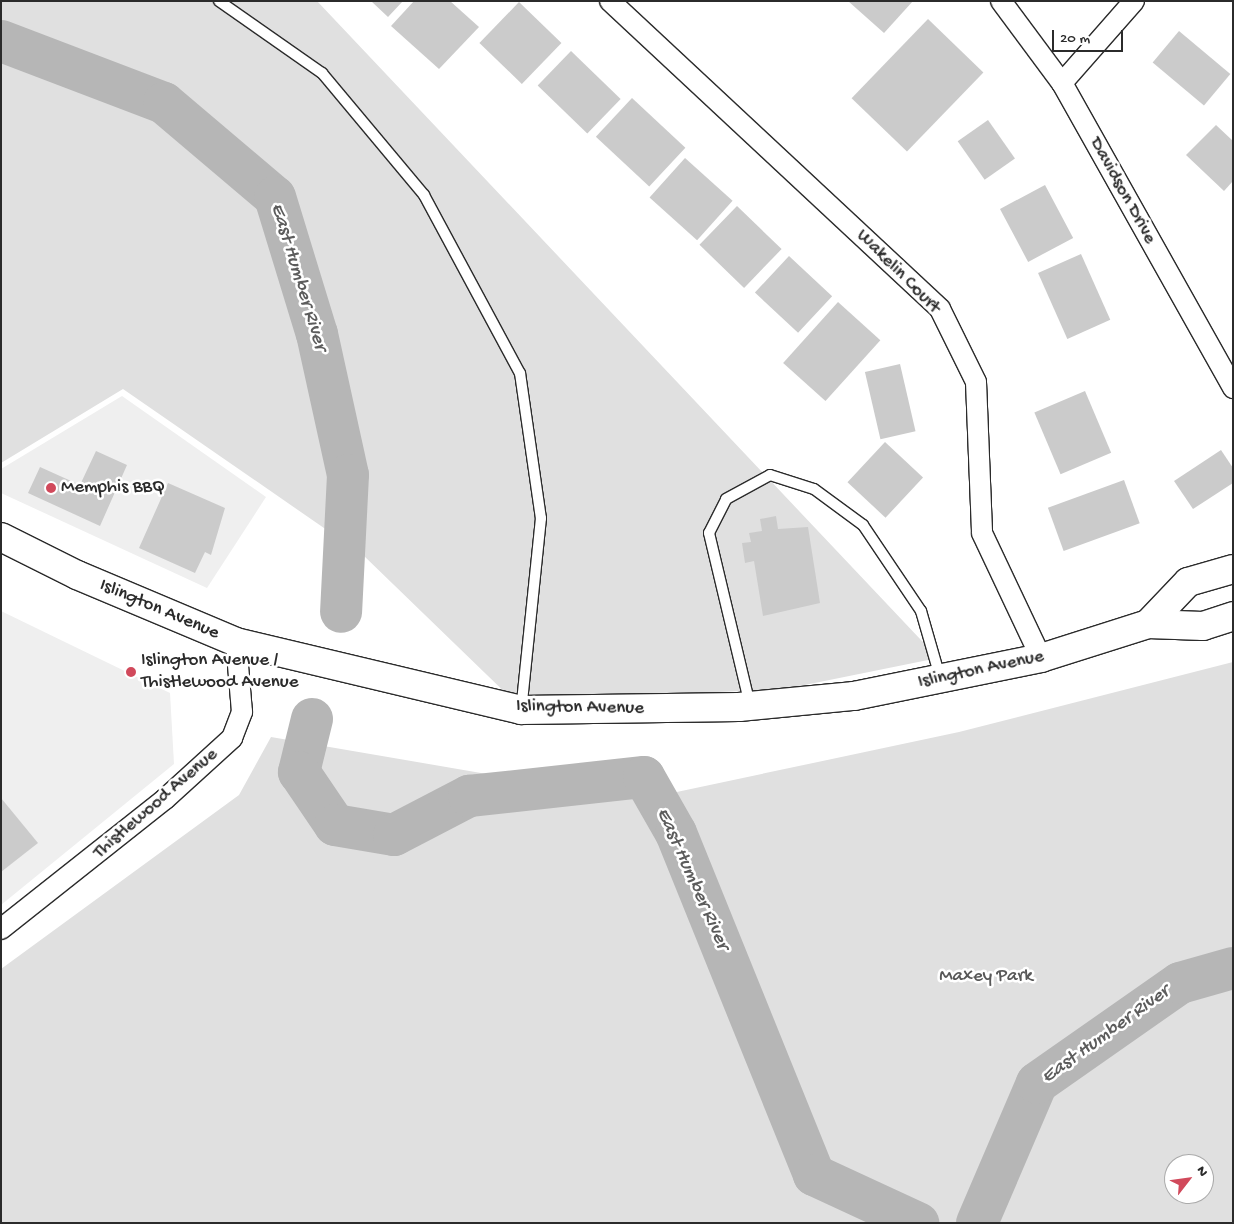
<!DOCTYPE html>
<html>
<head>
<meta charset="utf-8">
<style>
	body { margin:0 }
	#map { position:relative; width:1234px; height:1224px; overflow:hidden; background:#fff; font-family:"Gochi Hand",sans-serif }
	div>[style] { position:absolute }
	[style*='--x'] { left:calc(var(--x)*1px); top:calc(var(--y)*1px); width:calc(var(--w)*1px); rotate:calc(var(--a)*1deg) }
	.built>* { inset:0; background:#efefef }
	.green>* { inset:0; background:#e0e0e0 }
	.river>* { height:42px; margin:-21px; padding:0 21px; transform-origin:21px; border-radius:21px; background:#b6b6b6 }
	.building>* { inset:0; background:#cbcbcb; transform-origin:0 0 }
	.roads { filter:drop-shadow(1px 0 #2b2b2b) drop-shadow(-1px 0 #2b2b2b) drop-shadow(0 1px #2b2b2b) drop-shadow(0 -1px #2b2b2b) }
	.service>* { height:10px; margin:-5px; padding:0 5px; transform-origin:5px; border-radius:5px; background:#fff }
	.minor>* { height:20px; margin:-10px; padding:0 10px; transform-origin:10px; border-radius:10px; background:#fff }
	.secondary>* { height:28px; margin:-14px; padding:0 14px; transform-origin:14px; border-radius:14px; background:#fff }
	.dots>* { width:14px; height:14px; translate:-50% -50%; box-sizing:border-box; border:2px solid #fff; border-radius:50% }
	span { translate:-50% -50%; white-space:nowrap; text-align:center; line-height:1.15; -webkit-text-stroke:5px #fff; paint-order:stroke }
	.street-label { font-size:19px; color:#2b2b2b }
	.poi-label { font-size:19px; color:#2b2b2b }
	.left { translate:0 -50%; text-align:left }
	.park-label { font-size:19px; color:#585858 }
	.water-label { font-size:20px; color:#5c5c5c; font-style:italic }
	.frame { position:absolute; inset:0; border:2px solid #2b2b2b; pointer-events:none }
	.north { position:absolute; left:1164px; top:1154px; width:50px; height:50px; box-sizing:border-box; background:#fff; border:1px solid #aaa; border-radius:50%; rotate:60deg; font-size:14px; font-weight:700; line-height:20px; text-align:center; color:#2b2b2b }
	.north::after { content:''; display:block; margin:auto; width:18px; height:22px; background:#d1495b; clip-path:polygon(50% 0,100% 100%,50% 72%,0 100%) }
	.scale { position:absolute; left:1052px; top:30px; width:71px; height:22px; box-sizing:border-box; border:2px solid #2b2b2b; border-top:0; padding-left:6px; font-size:15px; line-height:18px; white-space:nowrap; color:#2b2b2b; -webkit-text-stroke:4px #fff; paint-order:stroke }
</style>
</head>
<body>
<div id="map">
	<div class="built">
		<div style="clip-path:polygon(122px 396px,266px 497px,207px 588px,1px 493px,1px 469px)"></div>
		<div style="clip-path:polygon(1px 611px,170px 693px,174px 764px,1px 905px)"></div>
	</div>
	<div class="green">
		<div style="clip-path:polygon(1px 1px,317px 1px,938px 658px,785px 689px,514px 701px,363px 555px,123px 389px,1px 463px)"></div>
		<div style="clip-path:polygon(evenodd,1233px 662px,1233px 1223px,1px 1223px,1px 969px,239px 795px,271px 737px,639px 800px,959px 732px,1233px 662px,1174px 1164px,1204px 1164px,1204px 1194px,1174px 1194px,1174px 1164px)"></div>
	</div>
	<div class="river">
		<div style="--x:1;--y:41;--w:174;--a:20.8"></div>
		<div style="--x:164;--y:103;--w:145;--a:40.3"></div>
		<div style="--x:275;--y:197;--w:143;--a:73"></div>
		<div style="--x:317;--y:334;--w:144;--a:77.6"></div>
		<div style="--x:348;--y:475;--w:137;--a:92.9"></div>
		<div style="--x:312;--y:719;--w:55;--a:103.8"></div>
		<div style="--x:299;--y:772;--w:64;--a:55.8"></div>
		<div style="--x:335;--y:825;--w:60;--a:9.6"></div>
		<div style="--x:394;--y:835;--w:85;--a:-27.5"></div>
		<div style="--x:469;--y:796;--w:176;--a:-6.2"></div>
		<div style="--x:644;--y:777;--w:64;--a:60.3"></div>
		<div style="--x:676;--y:833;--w:369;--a:68"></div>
		<div style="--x:814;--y:1175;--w:115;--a:24.8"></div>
		<div style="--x:977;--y:1223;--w:152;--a:-66.8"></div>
		<div style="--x:1037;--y:1083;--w:174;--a:-35"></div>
		<div style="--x:1180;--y:983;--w:55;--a:-15.8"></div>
	</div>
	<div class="building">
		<div style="clip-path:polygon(371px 1px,403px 1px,388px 17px)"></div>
		<div style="clip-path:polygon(414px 1px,450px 1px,479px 27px,439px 69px,391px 26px)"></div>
		<div style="clip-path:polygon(848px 1px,913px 1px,884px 33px)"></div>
		<div style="left:519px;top:2px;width:59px;height:57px;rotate:44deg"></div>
		<div style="left:928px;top:19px;width:77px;height:110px;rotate:44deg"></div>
		<div style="left:1179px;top:31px;width:67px;height:41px;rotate:40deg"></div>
		<div style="left:571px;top:51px;width:69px;height:48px;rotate:44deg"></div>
		<div style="left:632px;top:98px;width:73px;height:53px;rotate:43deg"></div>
		<div style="left:988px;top:120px;width:47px;height:37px;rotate:55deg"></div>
		<div style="clip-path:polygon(1216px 125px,1233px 141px,1233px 181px,1224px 191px,1186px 155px)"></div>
		<div style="left:685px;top:158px;width:64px;height:53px;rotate:42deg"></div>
		<div style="left:1045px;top:185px;width:60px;height:51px;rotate:62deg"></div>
		<div style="left:737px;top:206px;width:62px;height:54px;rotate:44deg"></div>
		<div style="left:1081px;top:254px;width:72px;height:47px;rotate:66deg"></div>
		<div style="left:789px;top:256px;width:59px;height:50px;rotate:43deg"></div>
		<div style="left:838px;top:302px;width:57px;height:82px;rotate:42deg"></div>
		<div style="left:900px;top:364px;width:69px;height:36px;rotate:77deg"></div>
		<div style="left:1085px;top:391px;width:67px;height:55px;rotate:67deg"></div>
		<div style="left:885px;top:442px;width:52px;height:55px;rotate:43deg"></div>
		<div style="clip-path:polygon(1221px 450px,1233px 468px,1233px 483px,1193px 509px,1174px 481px)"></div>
		<div style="clip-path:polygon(96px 451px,127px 465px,100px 526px,28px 493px,40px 467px,80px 485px)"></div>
		<div style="left:1124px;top:480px;width:46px;height:81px;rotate:70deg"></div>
		<div style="clip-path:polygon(168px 483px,225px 508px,211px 555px,205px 552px,195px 573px,139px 548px)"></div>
		<div style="clip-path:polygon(776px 516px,778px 529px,808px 527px,820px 603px,763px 616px,754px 561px,745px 563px,742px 543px,751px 542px,749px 533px,762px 531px,760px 519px)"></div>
		<div style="clip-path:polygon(1px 798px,38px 843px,1px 872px)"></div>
	</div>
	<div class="roads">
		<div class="service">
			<div style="--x:219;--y:1;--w:126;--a:35"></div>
			<div style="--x:322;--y:73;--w:159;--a:50.1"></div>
			<div style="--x:424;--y:195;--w:202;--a:61.7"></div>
			<div style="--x:520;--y:373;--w:147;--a:81.8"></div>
			<div style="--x:541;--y:518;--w:193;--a:95.9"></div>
			<div style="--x:750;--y:705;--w:177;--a:-103.4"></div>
			<div style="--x:709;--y:533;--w:38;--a:-63"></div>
			<div style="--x:726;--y:499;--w:50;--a:-28.6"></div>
			<div style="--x:770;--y:475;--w:46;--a:17.7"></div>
			<div style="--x:814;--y:489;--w:61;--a:36.3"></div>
			<div style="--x:863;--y:525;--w:104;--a:56"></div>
			<div style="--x:921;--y:611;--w:69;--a:73.9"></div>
		</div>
		<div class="minor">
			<div style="--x:610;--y:1;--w:451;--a:43"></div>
			<div style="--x:940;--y:309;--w:81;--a:63.7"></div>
			<div style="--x:976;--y:382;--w:151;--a:87.7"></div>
			<div style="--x:982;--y:533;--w:138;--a:64.7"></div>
			<div style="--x:1001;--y:1;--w:102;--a:53.4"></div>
			<div style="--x:1062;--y:83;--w:350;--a:60.7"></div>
			<div style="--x:1062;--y:83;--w:109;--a:-48.7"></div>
			<div style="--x:1;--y:929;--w:209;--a:-38.4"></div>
			<div style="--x:165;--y:799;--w:91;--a:-42.3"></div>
			<div style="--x:232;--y:738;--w:28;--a:-69"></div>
			<div style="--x:242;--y:712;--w:70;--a:-94.9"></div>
		</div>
		<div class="secondary">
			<div style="--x:1;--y:537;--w:85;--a:26.6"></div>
			<div style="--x:77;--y:575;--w:173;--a:22.8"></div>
			<div style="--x:236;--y:642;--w:293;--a:13.4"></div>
			<div style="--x:521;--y:710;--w:218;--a:-0.8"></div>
			<div style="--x:739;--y:707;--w:116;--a:-5.5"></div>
			<div style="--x:854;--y:696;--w:191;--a:-11.5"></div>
			<div style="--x:1041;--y:658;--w:112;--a:-17.6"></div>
			<div style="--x:1148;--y:624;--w:55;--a:2.1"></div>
			<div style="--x:1203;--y:626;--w:32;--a:-18"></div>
			<div style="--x:1148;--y:624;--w:58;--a:-46.4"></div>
			<div style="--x:1188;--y:582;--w:47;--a:-16.1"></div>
		</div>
	</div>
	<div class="dots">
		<div style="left:51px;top:488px;background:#d1495b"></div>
		<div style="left:131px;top:672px;background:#d1495b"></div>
	</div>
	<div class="street-label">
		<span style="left:1122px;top:191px;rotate:61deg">Davidson Drive</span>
		<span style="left:898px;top:272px;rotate:45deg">Wakelin Court</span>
		<span style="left:159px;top:610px;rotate:23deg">Islington Avenue</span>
		<span style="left:981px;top:670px;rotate:-12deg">Islington Avenue</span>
		<span style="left:580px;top:708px;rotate:1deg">Islington Avenue</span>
		<span style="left:156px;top:804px;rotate:-41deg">Thistlewood Avenue</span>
	</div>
	<div class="poi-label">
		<span class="left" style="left:61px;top:488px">Memphis BBQ</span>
		<span class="left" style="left:141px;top:672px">Islington Avenue /<br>Thistlewood Avenue</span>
	</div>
	<div class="park-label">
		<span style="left:986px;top:977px">Maxey Park</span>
	</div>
	<div class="water-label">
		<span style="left:298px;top:277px;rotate:73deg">East Humber River</span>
		<span style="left:692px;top:879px;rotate:66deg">East Humber River</span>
		<span style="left:1106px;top:1035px;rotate:-36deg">East Humber River</span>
	</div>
	<div class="frame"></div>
	<div class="north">N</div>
	<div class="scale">20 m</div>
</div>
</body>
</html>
